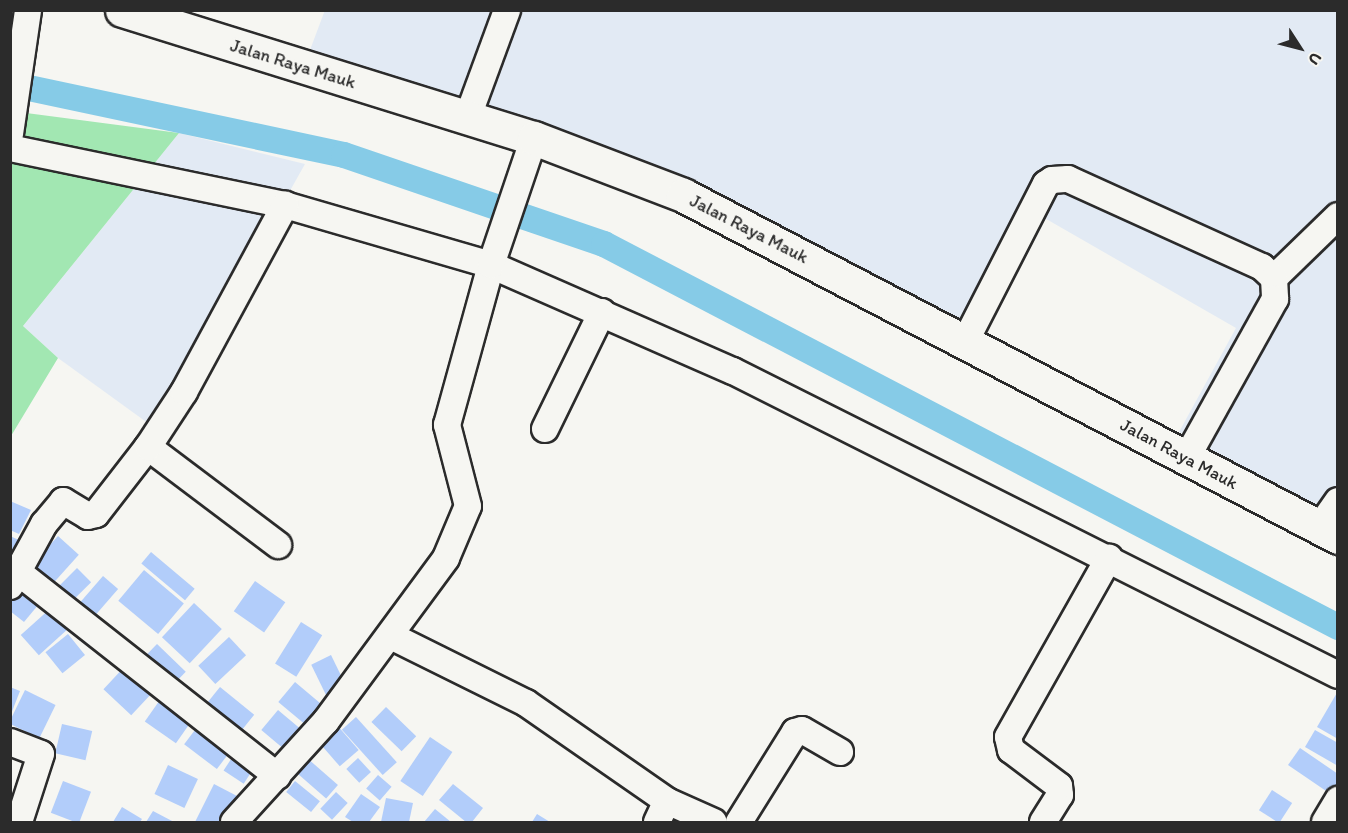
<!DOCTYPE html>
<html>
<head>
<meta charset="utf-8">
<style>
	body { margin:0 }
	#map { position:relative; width:1348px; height:833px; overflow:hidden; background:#f6f6f2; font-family:Itim,sans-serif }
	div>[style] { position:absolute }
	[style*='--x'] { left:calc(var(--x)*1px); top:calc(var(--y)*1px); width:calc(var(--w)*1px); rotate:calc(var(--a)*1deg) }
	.built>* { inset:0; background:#e2eaf4 }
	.green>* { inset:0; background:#a2e7b2 }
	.canal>* { height:26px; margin:-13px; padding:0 13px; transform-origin:13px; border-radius:13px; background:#86cbe7 }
	.building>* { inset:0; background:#b2cdfa; transform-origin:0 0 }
	.roads { filter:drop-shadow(2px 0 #2b2b2b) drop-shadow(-2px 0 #2b2b2b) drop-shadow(0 2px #2b2b2b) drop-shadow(0 -2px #2b2b2b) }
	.minor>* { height:26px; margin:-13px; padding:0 13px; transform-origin:13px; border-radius:13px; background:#f6f6f2 }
	.major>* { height:33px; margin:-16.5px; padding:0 16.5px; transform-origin:16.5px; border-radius:16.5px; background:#f6f6f2 }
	span { translate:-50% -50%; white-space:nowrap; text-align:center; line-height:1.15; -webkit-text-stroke:4.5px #f6f6f2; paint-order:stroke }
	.street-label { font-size:18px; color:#2b2b2b }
	.frame { position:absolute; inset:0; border:12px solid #2b2b2b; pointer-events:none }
	.north { position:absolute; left:1270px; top:18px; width:60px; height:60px; -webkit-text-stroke:4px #f6f6f2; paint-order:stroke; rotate:126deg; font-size:16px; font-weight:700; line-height:24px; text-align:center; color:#2b2b2b }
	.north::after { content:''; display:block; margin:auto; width:21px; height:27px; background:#2b2b2b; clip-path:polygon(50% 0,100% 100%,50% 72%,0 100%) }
</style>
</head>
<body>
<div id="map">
	<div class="built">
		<div style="clip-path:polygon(325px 10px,1337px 11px,1337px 501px,1327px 516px,1179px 432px,1236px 328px,1041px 216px,978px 348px,702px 200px,310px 50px)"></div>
		<div style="clip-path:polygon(179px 133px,305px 164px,156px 429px,58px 358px,23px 326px)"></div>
	</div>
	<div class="green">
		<div style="clip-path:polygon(11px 111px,179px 133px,23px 326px,58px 358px,11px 436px)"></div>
	</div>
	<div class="canal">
		<div style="--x:10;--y:84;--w:341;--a:12"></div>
		<div style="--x:344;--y:155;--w:275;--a:18.9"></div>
		<div style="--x:604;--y:244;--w:828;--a:27.56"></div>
	</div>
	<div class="building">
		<div style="clip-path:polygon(10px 501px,31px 510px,19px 534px,10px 530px)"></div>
		<div style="clip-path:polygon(10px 536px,21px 541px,10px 562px)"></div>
		<div style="left:58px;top:536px;width:28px;height:40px;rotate:42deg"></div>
		<div style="left:151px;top:552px;width:57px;height:15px;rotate:40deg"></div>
		<div style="left:77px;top:568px;width:20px;height:25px;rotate:45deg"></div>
		<div style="left:144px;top:570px;width:52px;height:40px;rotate:40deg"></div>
		<div style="left:103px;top:576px;width:20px;height:40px;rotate:41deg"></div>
		<div style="left:255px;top:581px;width:37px;height:37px;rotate:35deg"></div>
		<div style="clip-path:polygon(26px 583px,44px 598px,24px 622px,10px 611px,10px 601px)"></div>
		<div style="left:194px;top:603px;width:38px;height:47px;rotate:43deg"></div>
		<div style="left:52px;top:607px;width:27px;height:42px;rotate:48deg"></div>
		<div style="left:301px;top:622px;width:25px;height:49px;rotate:32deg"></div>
		<div style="left:68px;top:634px;width:27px;height:29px;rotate:51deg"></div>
		<div style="left:229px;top:637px;width:25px;height:42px;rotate:47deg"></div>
		<div style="left:157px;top:644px;width:40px;height:15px;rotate:44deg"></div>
		<div style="left:331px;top:655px;width:34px;height:22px;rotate:64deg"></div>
		<div style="left:128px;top:663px;width:38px;height:36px;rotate:43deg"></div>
		<div style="left:295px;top:682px;width:43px;height:26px;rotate:40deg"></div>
		<div style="clip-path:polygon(10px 687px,20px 691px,11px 714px,10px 714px)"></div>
		<div style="left:220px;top:687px;width:44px;height:26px;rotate:39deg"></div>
		<div style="left:25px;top:690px;width:34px;height:37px;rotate:26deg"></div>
		<div style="clip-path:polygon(1338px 691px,1338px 739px,1317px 727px)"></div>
		<div style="left:162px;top:697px;width:38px;height:30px;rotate:35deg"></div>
		<div style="left:386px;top:707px;width:42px;height:21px;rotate:44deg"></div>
		<div style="left:278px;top:710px;width:35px;height:26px;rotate:40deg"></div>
		<div style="left:356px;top:717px;width:61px;height:19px;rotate:48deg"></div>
		<div style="left:201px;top:722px;width:41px;height:28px;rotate:37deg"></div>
		<div style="left:62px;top:724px;width:31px;height:30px;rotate:13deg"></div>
		<div style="left:337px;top:725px;width:33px;height:25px;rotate:49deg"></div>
		<div style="clip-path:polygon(1315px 730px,1338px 743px,1338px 766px,1305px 747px)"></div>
		<div style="left:430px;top:737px;width:27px;height:53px;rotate:34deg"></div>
		<div style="clip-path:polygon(1300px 748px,1338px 774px,1338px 788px,1332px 795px,1288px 765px)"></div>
		<div style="left:235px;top:753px;width:24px;height:21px;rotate:33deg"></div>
		<div style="left:307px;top:758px;width:41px;height:18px;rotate:41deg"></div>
		<div style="left:358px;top:758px;width:19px;height:16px;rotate:47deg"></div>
		<div style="left:168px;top:765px;width:33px;height:32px;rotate:25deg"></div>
		<div style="left:378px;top:775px;width:18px;height:18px;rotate:41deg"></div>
		<div style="left:63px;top:781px;width:30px;height:34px;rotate:21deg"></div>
		<div style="left:295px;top:781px;width:32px;height:14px;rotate:39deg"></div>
		<div style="clip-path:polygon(214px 784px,237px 796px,224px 822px,195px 822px)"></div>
		<div style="clip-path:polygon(453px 784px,483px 808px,472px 822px,466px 822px,439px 800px)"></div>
		<div style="left:1272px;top:790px;width:24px;height:24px;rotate:33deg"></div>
		<div style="left:336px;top:792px;width:16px;height:23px;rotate:43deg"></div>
		<div style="clip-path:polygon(361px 794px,380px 807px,369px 822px,353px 822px,345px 817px)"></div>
		<div style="clip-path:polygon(386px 798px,413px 803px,409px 822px,381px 822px)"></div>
		<div style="clip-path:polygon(122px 807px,142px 819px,140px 822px,113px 822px)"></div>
		<div style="clip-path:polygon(435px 809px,451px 822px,424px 822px)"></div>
		<div style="clip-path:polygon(153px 811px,174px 822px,146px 822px)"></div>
		<div style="clip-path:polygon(537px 814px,550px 822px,532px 822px)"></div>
	</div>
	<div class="roads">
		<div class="minor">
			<div style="--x:467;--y:119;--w:116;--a:-69.8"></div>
			<div style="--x:10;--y:134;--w:125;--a:-81.7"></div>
			<div style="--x:10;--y:148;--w:281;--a:11.7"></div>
			<div style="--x:285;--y:205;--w:215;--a:16.2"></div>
			<div style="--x:491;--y:265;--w:264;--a:23.7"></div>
			<div style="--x:733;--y:371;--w:677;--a:26.68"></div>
			<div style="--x:1274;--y:278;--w:89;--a:-44.1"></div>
			<div style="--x:964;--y:344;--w:180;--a:-62.9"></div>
			<div style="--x:1046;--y:184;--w:7;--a:-34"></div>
			<div style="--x:1052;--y:180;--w:16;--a:-4"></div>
			<div style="--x:1068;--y:179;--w:213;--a:24.4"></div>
			<div style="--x:1262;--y:267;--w:16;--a:43"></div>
			<div style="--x:1274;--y:278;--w:21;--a:87"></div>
			<div style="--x:1275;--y:299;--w:181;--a:119.1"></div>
			<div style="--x:545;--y:429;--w:130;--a:-64"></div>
			<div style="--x:148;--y:447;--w:163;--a:37"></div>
			<div style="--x:1319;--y:528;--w:33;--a:-55"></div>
			<div style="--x:18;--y:572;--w:330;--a:38.2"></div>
			<div style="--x:10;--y:586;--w:71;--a:-61.3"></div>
			<div style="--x:44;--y:524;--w:30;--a:-50"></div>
			<div style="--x:63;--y:501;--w:29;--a:31"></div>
			<div style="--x:88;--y:516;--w:8;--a:-14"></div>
			<div style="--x:96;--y:514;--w:85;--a:-52.2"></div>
			<div style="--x:148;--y:447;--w:66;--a:-56.8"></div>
			<div style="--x:184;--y:392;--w:213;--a:-61.6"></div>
			<div style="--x:391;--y:636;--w:151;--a:26.4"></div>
			<div style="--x:526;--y:703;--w:172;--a:34.8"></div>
			<div style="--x:667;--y:801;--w:51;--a:24.1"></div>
			<div style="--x:10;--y:742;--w:33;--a:21"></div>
			<div style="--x:41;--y:754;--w:68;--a:107.9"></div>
			<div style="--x:234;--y:822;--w:137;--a:-47.7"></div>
			<div style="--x:326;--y:721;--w:202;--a:-53.6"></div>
			<div style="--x:446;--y:558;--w:56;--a:-67.1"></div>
			<div style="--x:468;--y:506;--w:84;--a:-104.5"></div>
			<div style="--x:447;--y:425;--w:166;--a:-74.6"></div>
			<div style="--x:491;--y:265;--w:134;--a:-71.3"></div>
			<div style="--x:657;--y:822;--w:23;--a:-65"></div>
			<div style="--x:739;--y:822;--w:106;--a:-58.1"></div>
			<div style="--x:795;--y:732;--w:7;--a:-16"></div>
			<div style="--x:802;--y:730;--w:44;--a:30.1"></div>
			<div style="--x:1043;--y:822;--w:32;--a:-58"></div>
			<div style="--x:1060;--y:795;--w:9;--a:-96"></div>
			<div style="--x:1059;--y:786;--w:60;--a:-143.1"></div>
			<div style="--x:1011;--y:750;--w:13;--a:-103"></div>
			<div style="--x:1008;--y:737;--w:206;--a:-60.6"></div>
			<div style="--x:1325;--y:822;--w:26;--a:-59"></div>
		</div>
		<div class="major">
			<div style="--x:122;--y:10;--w:431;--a:17.3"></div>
			<div style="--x:534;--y:138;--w:160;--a:20.9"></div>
			<div style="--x:683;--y:195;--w:739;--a:27.57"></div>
		</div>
	</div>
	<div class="street-label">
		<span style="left:293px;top:64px;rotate:17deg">Jalan Raya Mauk</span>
		<span style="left:749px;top:229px;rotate:27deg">Jalan Raya Mauk</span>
		<span style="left:1179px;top:454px;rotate:28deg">Jalan Raya Mauk</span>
	</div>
	<div class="frame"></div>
	<div class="north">U</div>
</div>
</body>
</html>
